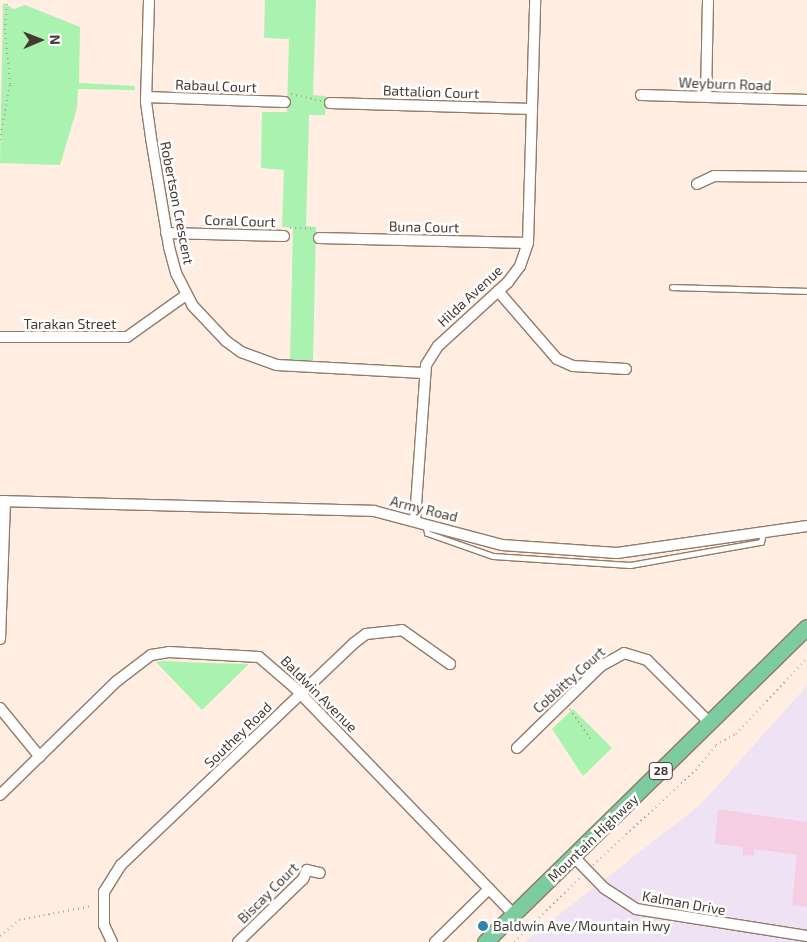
<!DOCTYPE html>
<html>
<head>
<meta charset="utf-8">
<style>
	body { margin:0 }
	#map { position:relative; width:807px; height:942px; overflow:hidden; background:#ffeee1; font-family:"Exo 2",sans-serif }
	div>[style] { position:absolute }
	[style*='--x'] { left:calc(var(--x)*1px); top:calc(var(--y)*1px); width:calc(var(--w)*1px); rotate:calc(var(--a)*1deg) }
	.industrial>* { inset:0; background:#f0e2f5 }
	.green>* { inset:0; background:#a9f2b0 }
	.building>* { inset:0; background:#f6cee3 }
	.path>* { height:2px; margin-top:-1px; transform-origin:0; background:repeating-linear-gradient(90deg,#afa196 0 1px,transparent 0 5px) }
	.roads { filter:drop-shadow(1px 0 #937b67) drop-shadow(-1px 0 #937b67) drop-shadow(0 1px #937b67) drop-shadow(0 -1px #937b67) }
	.lane>* { height:5px; margin:-2.5px; padding:0 2.5px; transform-origin:2.5px; border-radius:2.5px; background:#fff }
	.street>* { height:10px; margin:-5px; padding:0 5px; transform-origin:5px; border-radius:5px; background:#fff }
	.primary>* { height:15px; margin:-7.5px; padding:0 7.5px; transform-origin:7.5px; border-radius:7.5px; background:#7ccba1 }
	.dots>* { width:14px; height:14px; translate:-50% -50%; box-sizing:border-box; border:2px solid #fff; border-radius:50% }
	span { translate:-50% -50%; white-space:nowrap; text-align:center; line-height:1.15; -webkit-text-stroke:5px #fff; paint-order:stroke }
	.shield-label span { padding:1px 4px; background:#fff; border:1px solid; border-radius:4px; -webkit-text-stroke-width:0 }
	.shield-label { font-size:12px; color:#453a32; font-weight:700 }
	.street-label { font-size:14px; color:#453a32 }
	.poi-label { font-size:14px; color:#453a32 }
	.left { translate:0 -50%; text-align:left }
	.north { position:absolute; left:15px; top:15px; width:50px; height:50px; -webkit-text-stroke:4px #fff; paint-order:stroke; rotate:89deg; font-size:14px; font-weight:700; line-height:20px; text-align:center; color:#453a32 }
	.north::after { content:''; display:block; margin:auto; width:18px; height:22px; background:#453a32; clip-path:polygon(50% 0,100% 100%,50% 72%,0 100%) }
</style>
</head>
<body>
<div id="map">
	<div class="industrial">
		<div style="clip-path:polygon(807px 686px,807px 942px,524px 942px,700px 805px)"></div>
	</div>
	<div class="green">
		<div style="clip-path:polygon(265px 0,316px 0,313px 95px,326px 96px,325px 115px,309px 115px,306px 226px,316px 227px,313px 360px,290px 360px,293px 228px,282px 227px,284px 170px,261px 168px,262px 112px,287px 112px,289px 39px,264px 38px)"></div>
		<div style="clip-path:polygon(3px 3px,14px 9px,25px 5px,80px 27px,79px 83px,135px 86px,135px 90px,78px 89px,77px 108px,60px 165px,0 163px)"></div>
		<div style="clip-path:polygon(163px 661px,206px 663px,249px 664px,202px 710px,156px 662px)"></div>
		<div style="clip-path:polygon(573px 709px,612px 748px,583px 776px,552px 729px)"></div>
	</div>
	<div class="building">
		<div style="clip-path:polygon(718px 809px,807px 822px,807px 907px,792px 905px,797px 855px,754px 849px,754px 856px,743px 855px,743px 847px,715px 844px)"></div>
	</div>
	<div class="path">
		<div style="--x:291;--y:94;--w:31;--a:13"></div>
		<div style="--x:0;--y:140;--w:57;--a:-79.9"></div>
		<div style="--x:10;--y:84;--w:54;--a:-95.3"></div>
		<div style="--x:5;--y:30;--w:26;--a:-86"></div>
		<div style="--x:290;--y:228;--w:25;--a:2"></div>
		<div style="--x:570;--y:709;--w:36;--a:56"></div>
		<div style="--x:593;--y:865;--w:140;--a:-42.7"></div>
		<div style="--x:696;--y:770;--w:32;--a:-51"></div>
		<div style="--x:716;--y:745;--w:23;--a:-29"></div>
		<div style="--x:736;--y:734;--w:104;--a:-46.9"></div>
		<div style="--x:0;--y:936;--w:25;--a:-40"></div>
		<div style="--x:19;--y:920;--w:74;--a:-10.9"></div>
		<div style="--x:514;--y:942;--w:93;--a:-44.1"></div>
	</div>
	<div class="roads">
		<div class="lane">
			<div style="--x:672;--y:287;--w:135;--a:1.7"></div>
			<div style="--x:425;--y:524;--w:9;--a:77"></div>
			<div style="--x:427;--y:533;--w:70;--a:19.2"></div>
			<div style="--x:493;--y:556;--w:137;--a:3.8"></div>
			<div style="--x:630;--y:565;--w:133;--a:-10"></div>
			<div style="--x:761;--y:542;--w:9;--a:-77"></div>
		</div>
		<div class="street">
			<div style="--x:149;--y:0;--w:102;--a:91.7"></div>
			<div style="--x:146;--y:102;--w:36;--a:82"></div>
			<div style="--x:151;--y:138;--w:110;--a:80.6"></div>
			<div style="--x:169;--y:247;--w:27;--a:75"></div>
			<div style="--x:176;--y:273;--w:36;--a:63"></div>
			<div style="--x:192;--y:305;--w:50;--a:46.6"></div>
			<div style="--x:226;--y:341;--w:19;--a:36"></div>
			<div style="--x:241;--y:352;--w:38;--a:20"></div>
			<div style="--x:277;--y:365;--w:146;--a:3.1"></div>
			<div style="--x:641;--y:95;--w:166;--a:1.7"></div>
			<div style="--x:706;--y:96;--w:96;--a:-88.8"></div>
			<div style="--x:146;--y:97;--w:139;--a:2.1"></div>
			<div style="--x:330;--y:103;--w:202;--a:1.7"></div>
			<div style="--x:697;--y:184;--w:19;--a:-25"></div>
			<div style="--x:714;--y:176;--w:93;--a:0.6"></div>
			<div style="--x:166;--y:233;--w:118;--a:1.5"></div>
			<div style="--x:319;--y:238;--w:209;--a:1.4"></div>
			<div style="--x:498;--y:291;--w:90;--a:49.1"></div>
			<div style="--x:557;--y:359;--w:17;--a:24"></div>
			<div style="--x:573;--y:366;--w:53;--a:3.2"></div>
			<div style="--x:0;--y:337;--w:127;--a:0"></div>
			<div style="--x:127;--y:337;--w:72;--a:-35.4"></div>
			<div style="--x:0;--y:501;--w:374;--a:1.5"></div>
			<div style="--x:374;--y:511;--w:132;--a:14.9"></div>
			<div style="--x:502;--y:545;--w:115;--a:4"></div>
			<div style="--x:617;--y:553;--w:192;--a:-8.1"></div>
			<div style="--x:415;--y:519;--w:154;--a:-85.9"></div>
			<div style="--x:426;--y:365;--w:22;--a:-58"></div>
			<div style="--x:438;--y:346;--w:95;--a:-42.4"></div>
			<div style="--x:508;--y:282;--w:20;--a:-53"></div>
			<div style="--x:520;--y:266;--w:24;--a:-71"></div>
			<div style="--x:528;--y:243;--w:243;--a:-88.3"></div>
			<div style="--x:0;--y:639;--w:138;--a:-87.9"></div>
			<div style="--x:0;--y:708;--w:63;--a:50.8"></div>
			<div style="--x:517;--y:748;--w:117;--a:-44.3"></div>
			<div style="--x:601;--y:666;--w:26;--a:-29"></div>
			<div style="--x:624;--y:653;--w:24;--a:17"></div>
			<div style="--x:647;--y:660;--w:89;--a:45"></div>
			<div style="--x:0;--y:795;--w:163;--a:-44.3"></div>
			<div style="--x:117;--y:681;--w:43;--a:-37.4"></div>
			<div style="--x:151;--y:655;--w:18;--a:-9"></div>
			<div style="--x:169;--y:652;--w:90;--a:3.2"></div>
			<div style="--x:259;--y:657;--w:46;--a:40.6"></div>
			<div style="--x:294;--y:687;--w:315;--a:46"></div>
			<div style="--x:574;--y:857;--w:43;--a:45.9"></div>
			<div style="--x:604;--y:888;--w:38;--a:33"></div>
			<div style="--x:636;--y:909;--w:173;--a:9"></div>
			<div style="--x:112;--y:942;--w:19;--a:-115"></div>
			<div style="--x:104;--y:925;--w:33;--a:-90"></div>
			<div style="--x:104;--y:892;--w:32;--a:-58"></div>
			<div style="--x:121;--y:865;--w:322;--a:-43.6"></div>
			<div style="--x:354;--y:643;--w:15;--a:-37"></div>
			<div style="--x:366;--y:634;--w:36;--a:-6"></div>
			<div style="--x:402;--y:630;--w:59;--a:35.3"></div>
			<div style="--x:238;--y:942;--w:91;--a:-44.1"></div>
			<div style="--x:303;--y:879;--w:10;--a:-66"></div>
			<div style="--x:307;--y:870;--w:13;--a:13"></div>
			<div style="--x:435;--y:942;--w:76;--a:-44.5"></div>
		</div>
		<div class="primary">
			<div style="--x:485;--y:942;--w:450;--a:-44.4"></div>
		</div>
	</div>
	<div class="dots">
		<div style="left:483px;top:926px;background:#2f83b3"></div>
	</div>
	<div class="shield-label">
		<span style="left:661px;top:771px">28</span>
	</div>
	<div class="street-label">
		<span style="left:725px;top:84px;rotate:2deg">Weyburn Road</span>
		<span style="left:216px;top:86px;rotate:2deg">Rabaul Court</span>
		<span style="left:431px;top:92px;rotate:2deg">Battalion Court</span>
		<span style="left:177px;top:203px;rotate:79deg">Robertson Crescent</span>
		<span style="left:240px;top:221px;rotate:2deg">Coral Court</span>
		<span style="left:424px;top:227px;rotate:1deg">Buna Court</span>
		<span style="left:470px;top:296px;rotate:-43deg">Hilda Avenue</span>
		<span style="left:70px;top:324px">Tarakan Street</span>
		<span style="left:424px;top:509px;rotate:14deg">Army Road</span>
		<span style="left:569px;top:680px;rotate:-42deg">Cobbitty Court</span>
		<span style="left:319px;top:694px;rotate:45deg">Baldwin Avenue</span>
		<span style="left:238px;top:735px;rotate:-44deg">Southey Road</span>
		<span style="left:593px;top:838px;rotate:-44deg">Mountain Highway</span>
		<span style="left:268px;top:893px;rotate:-45deg">Biscay Court</span>
		<span style="left:684px;top:903px;rotate:10deg">Kalman Drive</span>
	</div>
	<div class="poi-label">
		<span class="left" style="left:493px;top:926px">Baldwin Ave/Mountain Hwy</span>
	</div>
	<div class="north">N</div>
</div>
</body>
</html>
